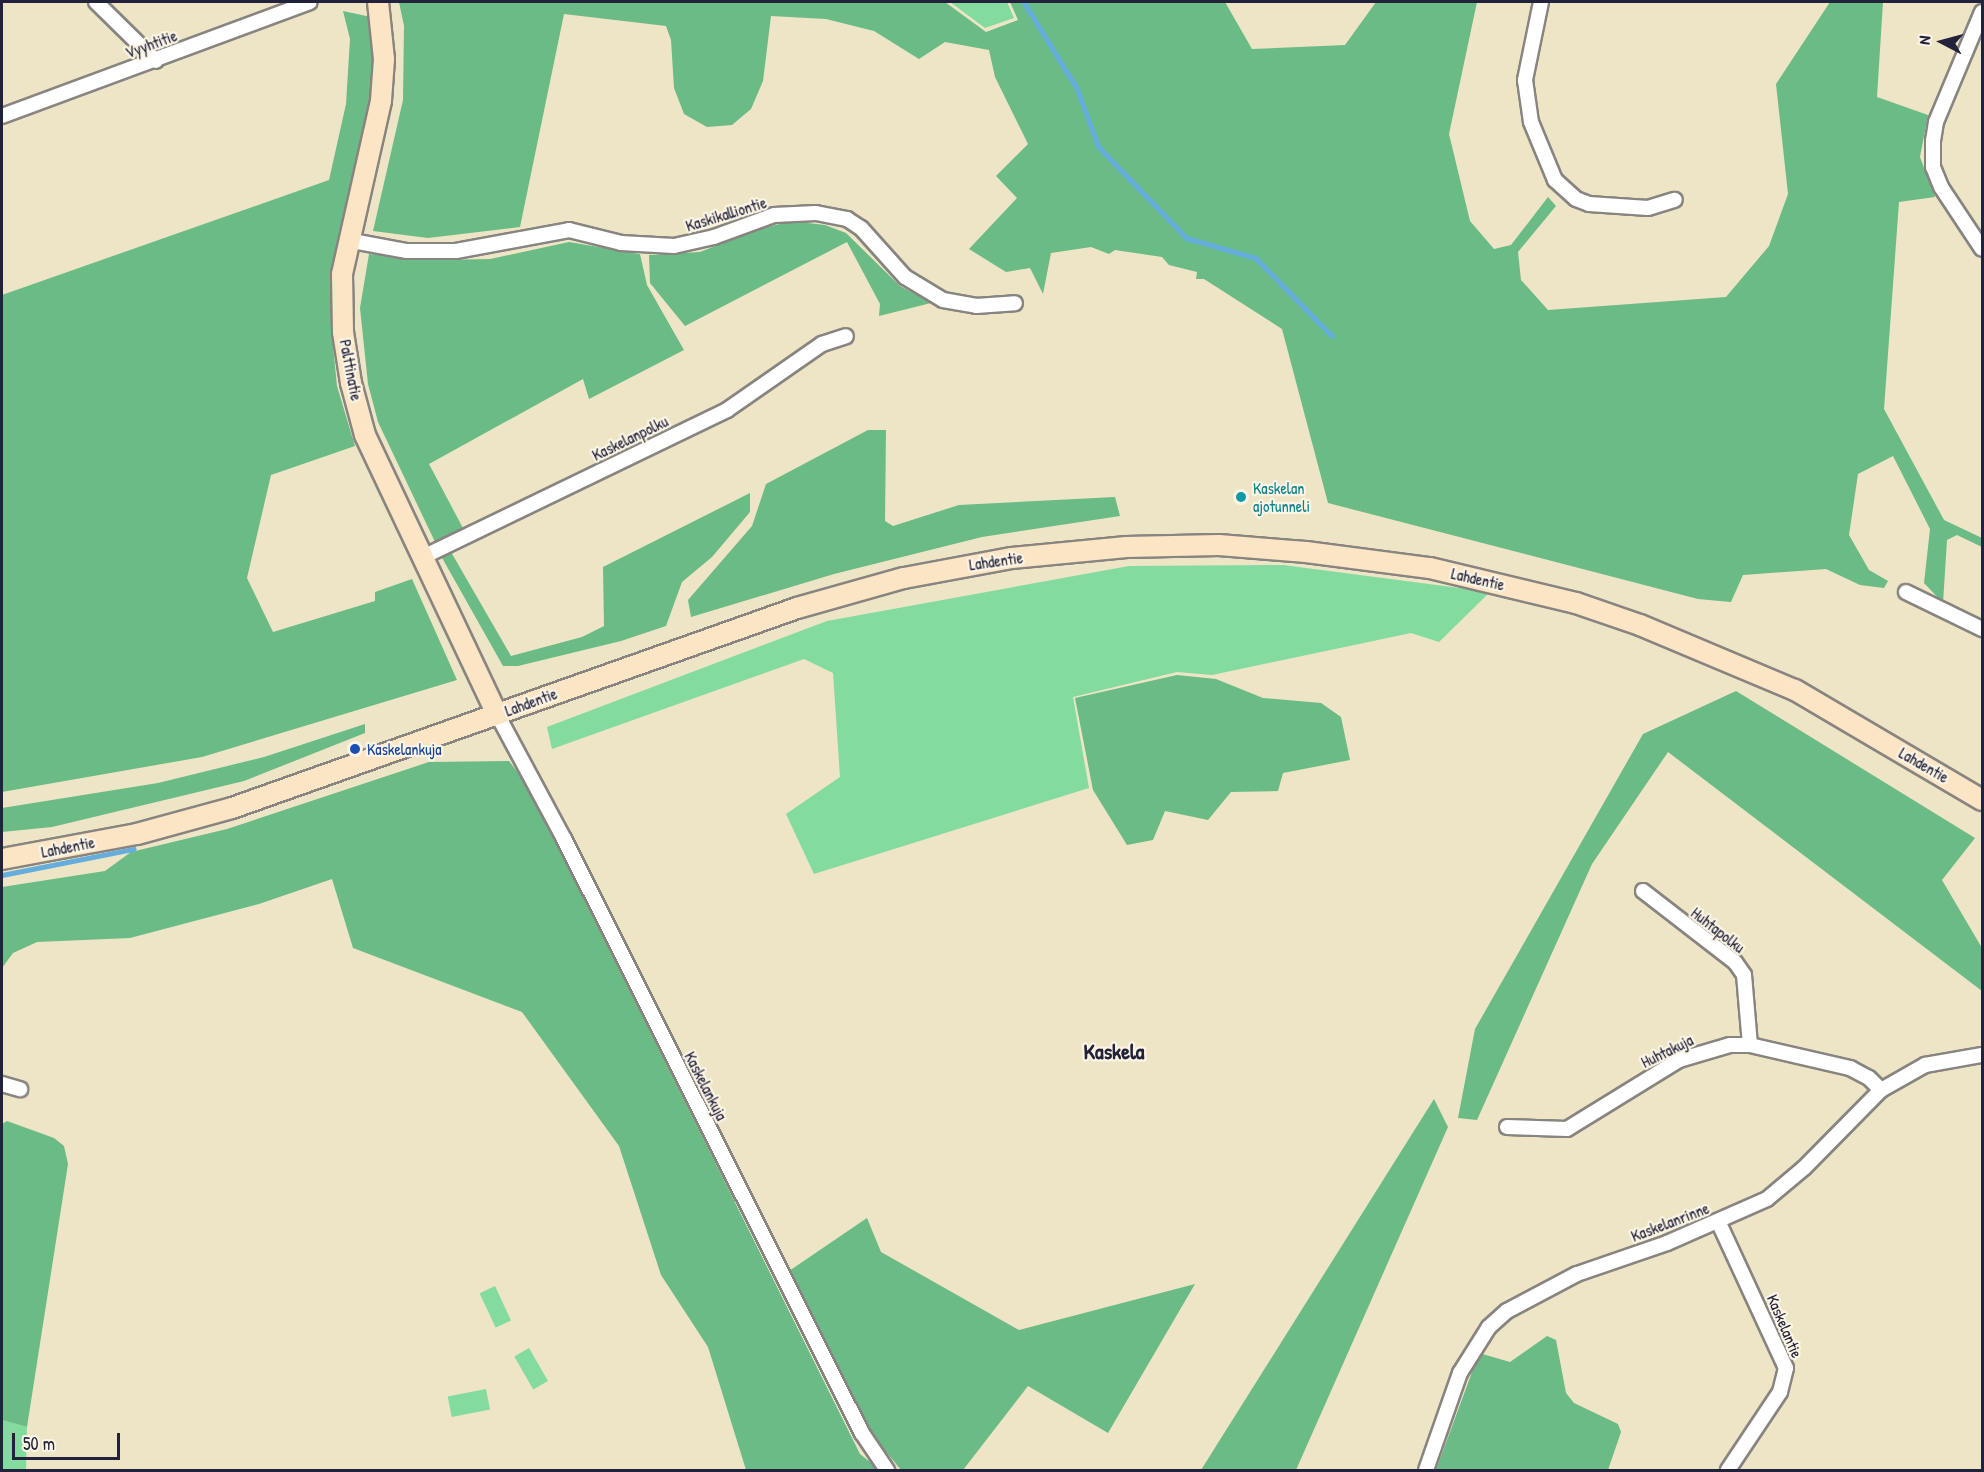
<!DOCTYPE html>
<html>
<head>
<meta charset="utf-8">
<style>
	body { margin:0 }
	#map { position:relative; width:1984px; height:1472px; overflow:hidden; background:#ede5c5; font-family:"Patrick Hand",sans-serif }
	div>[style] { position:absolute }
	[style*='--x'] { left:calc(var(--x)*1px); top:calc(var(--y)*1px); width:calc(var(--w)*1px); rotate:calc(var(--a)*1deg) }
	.green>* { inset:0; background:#83db9f; transform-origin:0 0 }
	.forest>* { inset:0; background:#6abb86 }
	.stream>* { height:4.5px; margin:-2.25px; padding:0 2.25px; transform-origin:2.25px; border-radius:2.25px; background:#64addc }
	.roads { filter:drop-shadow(2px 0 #888480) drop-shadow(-2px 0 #888480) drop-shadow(0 2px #888480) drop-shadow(0 -2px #888480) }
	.street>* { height:14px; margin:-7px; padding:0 7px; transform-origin:7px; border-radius:7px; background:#fff }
	.secondary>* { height:20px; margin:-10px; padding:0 10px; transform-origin:10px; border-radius:10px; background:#fce5c4 }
	.dots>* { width:16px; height:16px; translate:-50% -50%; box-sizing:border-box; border:3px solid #fcf5e5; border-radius:50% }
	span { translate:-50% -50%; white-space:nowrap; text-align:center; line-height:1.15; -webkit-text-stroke:4.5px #fcf5e5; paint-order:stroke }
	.street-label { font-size:16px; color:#22223b }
	.culture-label { font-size:16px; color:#0d838f }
	.left { translate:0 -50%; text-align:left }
	.transit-label { font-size:16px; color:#164399 }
	.district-label { font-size:22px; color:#22223b; font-weight:700 }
	.frame { position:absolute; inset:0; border:3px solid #22223b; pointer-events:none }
	.north { position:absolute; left:1912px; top:12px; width:60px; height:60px; -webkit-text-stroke:4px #fcf5e5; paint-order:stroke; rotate:276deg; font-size:16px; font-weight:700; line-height:24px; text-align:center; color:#22223b }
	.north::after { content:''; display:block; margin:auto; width:21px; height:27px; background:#22223b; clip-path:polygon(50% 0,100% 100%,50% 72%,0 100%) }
	.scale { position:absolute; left:12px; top:1433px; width:108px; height:27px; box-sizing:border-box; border:3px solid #22223b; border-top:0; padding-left:8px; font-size:18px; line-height:21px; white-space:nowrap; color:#22223b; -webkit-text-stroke:4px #fcf5e5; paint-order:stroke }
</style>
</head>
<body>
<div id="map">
	<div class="green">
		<div style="clip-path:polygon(950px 2px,1007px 2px,1014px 18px,985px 28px)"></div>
		<div style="clip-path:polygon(1283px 565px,1490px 592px,1439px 642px,1411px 633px,1212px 675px,1177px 672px,1073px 697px,1089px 788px,814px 874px,786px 814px,840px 777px,833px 673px,804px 659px,552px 749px,547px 727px,827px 621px,1129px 566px)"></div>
		<div style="left:495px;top:1286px;width:38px;height:17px;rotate:65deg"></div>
		<div style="left:529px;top:1348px;width:38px;height:17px;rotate:60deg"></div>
		<div style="left:486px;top:1389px;width:21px;height:39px;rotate:79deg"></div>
		<div style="clip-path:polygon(2px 1420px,27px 1427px,26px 1470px,2px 1470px)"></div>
	</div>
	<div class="forest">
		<div style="clip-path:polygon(399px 2px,945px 2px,986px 32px,1018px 20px,1010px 2px,1225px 2px,1252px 49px,1345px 45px,1376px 2px,1477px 2px,1449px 134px,1470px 221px,1494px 249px,1511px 245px,1548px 197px,1556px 206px,1518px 252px,1521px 280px,1548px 310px,1726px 297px,1769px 246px,1788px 194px,1776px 84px,1830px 2px,1883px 2px,1877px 97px,1928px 115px,1920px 157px,1935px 197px,1899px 202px,1884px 409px,1944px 520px,1982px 538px,1982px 547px,1957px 535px,1947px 540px,1943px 603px,1924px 583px,1930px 529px,1893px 456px,1858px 474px,1849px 535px,1869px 570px,1888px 581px,1884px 588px,1860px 585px,1826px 569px,1743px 575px,1731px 602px,1698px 599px,1328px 503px,1282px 329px,1204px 279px,1196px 279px,1197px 272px,1169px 265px,1162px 257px,1115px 250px,1109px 254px,1091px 247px,1051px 253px,1043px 294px,1030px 268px,1006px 272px,969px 249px,1017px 198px,996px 176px,1028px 144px,995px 77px,989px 50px,945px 42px,919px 59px,874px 31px,826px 19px,771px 16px,763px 81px,751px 109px,732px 125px,707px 127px,684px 114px,674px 88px,671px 40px,666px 26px,564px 14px,520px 227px,428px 238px,373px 231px,403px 100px,404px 26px)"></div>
		<div style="clip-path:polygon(343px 11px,371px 17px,378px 59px,375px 99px,339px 240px,336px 270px,332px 335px,337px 386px,355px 446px,271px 475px,247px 578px,273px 632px,375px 601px,375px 592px,412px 579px,457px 680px,202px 757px,2px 792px,2px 295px,329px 180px,346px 104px,350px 39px)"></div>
		<div style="clip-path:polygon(791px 221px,825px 225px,846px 233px,900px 286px,931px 303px,879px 316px,880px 304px,847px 242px,685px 326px,650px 283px,649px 255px,700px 252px,756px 230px)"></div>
		<div style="clip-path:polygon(569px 242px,640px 254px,647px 285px,684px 350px,589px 399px,583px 379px,429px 464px,464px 530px,436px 544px,378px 422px,368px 384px,360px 308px,369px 254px,439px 260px,490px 259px)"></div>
		<div style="clip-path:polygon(868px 430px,886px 430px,885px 521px,893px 526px,959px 505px,1115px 497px,1120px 516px,982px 537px,834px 574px,691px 617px,688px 600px,752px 526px,766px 484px)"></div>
		<div style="clip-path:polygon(750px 493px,750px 512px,712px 557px,682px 582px,666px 626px,621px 641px,518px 666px,503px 666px,441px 556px,451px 552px,511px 656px,582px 637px,604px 626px,603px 567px)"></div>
		<div style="clip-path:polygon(1177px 675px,1216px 679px,1263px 698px,1321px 703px,1341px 717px,1350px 760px,1283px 773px,1278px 791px,1231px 792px,1208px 820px,1165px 811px,1153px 840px,1127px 845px,1093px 790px,1075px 698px)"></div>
		<div style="clip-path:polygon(1736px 691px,1975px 838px,1942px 880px,1982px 948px,1982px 991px,1668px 752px,1592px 864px,1477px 1120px,1458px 1118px,1475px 1029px,1643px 734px)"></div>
		<div style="clip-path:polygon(365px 724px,365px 733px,244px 781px,52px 827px,2px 832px,2px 808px,158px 783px,264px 757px)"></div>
		<div style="clip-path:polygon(509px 761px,526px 783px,553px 836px,860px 1454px,880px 1470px,746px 1470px,708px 1347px,661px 1275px,619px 1146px,522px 1012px,353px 948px,332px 879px,259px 904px,130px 938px,37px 942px,13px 953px,2px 968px,2px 887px,105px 871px,131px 852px,227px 829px,429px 762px)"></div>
		<div style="clip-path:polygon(1434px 1099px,1448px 1127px,1296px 1470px,1201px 1470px)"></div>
		<div style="clip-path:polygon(7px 1121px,54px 1138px,64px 1146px,68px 1164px,27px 1427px,2px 1420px,2px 1124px)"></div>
		<div style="clip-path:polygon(867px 1218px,881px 1252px,1019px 1330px,1195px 1284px,1108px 1433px,1028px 1386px,963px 1470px,901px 1470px,869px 1431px,789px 1271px)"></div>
		<div style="clip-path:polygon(1547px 1336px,1556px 1340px,1566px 1393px,1574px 1403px,1618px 1424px,1621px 1432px,1608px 1470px,1436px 1470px,1479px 1353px,1510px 1362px)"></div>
	</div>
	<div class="stream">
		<div style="--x:1024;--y:2;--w:101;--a:58.4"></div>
		<div style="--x:1077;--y:88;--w:63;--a:69.6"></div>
		<div style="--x:1099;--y:147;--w:127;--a:46"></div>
		<div style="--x:1187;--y:238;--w:72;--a:16.2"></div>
		<div style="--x:1256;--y:258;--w:109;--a:45.7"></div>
		<div style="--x:2;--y:875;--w:134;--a:-11.2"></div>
	</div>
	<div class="roads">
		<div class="street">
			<div style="--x:96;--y:2;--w:84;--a:44.5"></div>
			<div style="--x:1541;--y:2;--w:80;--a:101.6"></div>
			<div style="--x:1525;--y:80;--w:42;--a:81.9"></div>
			<div style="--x:1531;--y:122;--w:63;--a:67.5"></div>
			<div style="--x:1555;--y:180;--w:28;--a:42"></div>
			<div style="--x:1576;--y:199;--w:14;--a:21"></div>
			<div style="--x:1589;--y:204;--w:59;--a:3.9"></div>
			<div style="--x:1648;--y:208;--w:28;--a:-17"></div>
			<div style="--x:1982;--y:12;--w:119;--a:112.7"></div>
			<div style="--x:1936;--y:122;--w:18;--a:99"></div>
			<div style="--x:1933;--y:140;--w:27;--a:90"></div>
			<div style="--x:1933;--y:167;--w:22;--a:68"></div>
			<div style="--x:1941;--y:187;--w:74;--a:56.5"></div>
			<div style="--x:2;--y:116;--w:328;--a:-20.3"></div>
			<div style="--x:347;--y:240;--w:61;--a:10.4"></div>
			<div style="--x:407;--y:251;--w:49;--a:0"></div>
			<div style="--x:456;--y:251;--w:115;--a:-10.5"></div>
			<div style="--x:569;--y:230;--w:54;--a:14"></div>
			<div style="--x:621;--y:243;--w:53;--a:3.2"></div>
			<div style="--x:674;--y:246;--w:41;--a:-12.7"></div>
			<div style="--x:714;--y:237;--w:64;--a:-20.1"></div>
			<div style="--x:774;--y:215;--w:42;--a:-2.7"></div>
			<div style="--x:816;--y:213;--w:32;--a:11"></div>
			<div style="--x:847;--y:219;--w:17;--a:33"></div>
			<div style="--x:861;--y:228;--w:66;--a:48.1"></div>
			<div style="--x:905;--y:277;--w:44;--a:31.2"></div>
			<div style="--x:943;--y:300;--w:34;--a:10"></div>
			<div style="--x:976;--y:306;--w:39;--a:-4"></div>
			<div style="--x:421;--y:558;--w:340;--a:-25.8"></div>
			<div style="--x:727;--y:410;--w:116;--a:-34.8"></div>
			<div style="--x:822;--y:344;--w:25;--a:-18"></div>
			<div style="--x:1906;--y:592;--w:85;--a:26"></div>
			<div style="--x:497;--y:714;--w:142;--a:61.8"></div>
			<div style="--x:564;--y:839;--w:665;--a:63.36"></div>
			<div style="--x:862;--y:1433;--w:45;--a:56"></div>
			<div style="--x:1643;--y:891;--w:116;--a:37.7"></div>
			<div style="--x:1735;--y:962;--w:16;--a:55"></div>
			<div style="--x:1744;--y:975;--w:70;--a:85.1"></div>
			<div style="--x:2;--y:1084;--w:19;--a:16"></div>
			<div style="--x:1507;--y:1127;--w:60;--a:1.9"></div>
			<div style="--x:1567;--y:1129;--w:132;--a:-31.6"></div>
			<div style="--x:1679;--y:1060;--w:53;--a:-16.4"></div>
			<div style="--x:1730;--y:1045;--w:20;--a:0"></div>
			<div style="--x:1750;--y:1045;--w:103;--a:13"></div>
			<div style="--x:1850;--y:1068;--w:21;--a:28"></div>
			<div style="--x:1869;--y:1078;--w:17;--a:45"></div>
			<div style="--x:1718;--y:1221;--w:162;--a:65.2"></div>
			<div style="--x:1786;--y:1368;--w:25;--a:104"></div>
			<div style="--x:1780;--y:1392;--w:94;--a:123.7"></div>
			<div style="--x:1426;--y:1470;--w:103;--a:-70.7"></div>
			<div style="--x:1460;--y:1373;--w:54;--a:-57.8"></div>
			<div style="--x:1489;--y:1327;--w:24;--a:-42"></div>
			<div style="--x:1507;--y:1311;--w:79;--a:-27.9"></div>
			<div style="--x:1577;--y:1274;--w:95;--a:-19"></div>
			<div style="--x:1667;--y:1243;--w:109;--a:-23.7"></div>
			<div style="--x:1767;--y:1199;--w:48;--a:-40"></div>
			<div style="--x:1804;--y:1168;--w:110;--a:-45.4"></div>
			<div style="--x:1881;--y:1090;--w:51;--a:-29.6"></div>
			<div style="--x:1925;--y:1065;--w:58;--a:-10"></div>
		</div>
		<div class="secondary">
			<div style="--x:378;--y:2;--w:57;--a:84"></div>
			<div style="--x:384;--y:59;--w:42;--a:94.1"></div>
			<div style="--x:381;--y:101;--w:177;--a:102.7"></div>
			<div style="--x:342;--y:274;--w:58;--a:89"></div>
			<div style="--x:343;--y:332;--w:52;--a:81.1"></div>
			<div style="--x:351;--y:383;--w:54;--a:74.9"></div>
			<div style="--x:365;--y:435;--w:309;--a:64.7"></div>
			<div style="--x:2;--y:859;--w:137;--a:-10.5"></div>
			<div style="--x:137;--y:834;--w:98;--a:-15.3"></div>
			<div style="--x:232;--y:808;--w:599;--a:-19.49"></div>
			<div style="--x:797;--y:608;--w:111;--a:-15.7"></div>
			<div style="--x:904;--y:578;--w:110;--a:-10.5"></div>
			<div style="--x:1012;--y:558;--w:115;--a:-5.5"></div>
			<div style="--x:1126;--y:547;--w:93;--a:-1.2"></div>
			<div style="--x:1219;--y:545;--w:87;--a:4.6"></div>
			<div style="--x:1306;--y:552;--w:125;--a:7.4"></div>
			<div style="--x:1430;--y:568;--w:150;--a:13.5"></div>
			<div style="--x:1576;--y:603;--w:68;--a:19"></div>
			<div style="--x:1640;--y:625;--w:168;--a:22.8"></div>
			<div style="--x:1795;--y:690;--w:217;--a:30.5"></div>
		</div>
	</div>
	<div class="dots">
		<div style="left:1241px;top:497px;background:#0f9aa8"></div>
		<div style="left:355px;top:749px;background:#1a4fb4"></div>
	</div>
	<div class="street-label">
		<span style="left:151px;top:44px;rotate:-20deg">Vyyhtitie</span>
		<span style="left:726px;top:214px;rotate:-17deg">Kaskikalliontie</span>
		<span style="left:351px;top:370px;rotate:79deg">Palttinatie</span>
		<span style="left:630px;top:438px;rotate:-26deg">Kaskelanpolku</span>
		<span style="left:996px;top:561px;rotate:-8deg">Lahdentie</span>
		<span style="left:1478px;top:579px;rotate:13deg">Lahdentie</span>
		<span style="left:531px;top:702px;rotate:-20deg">Lahdentie</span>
		<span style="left:1924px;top:765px;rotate:30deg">Lahdentie</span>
		<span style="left:68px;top:847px;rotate:-11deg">Lahdentie</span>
		<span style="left:1718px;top:930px;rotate:38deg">Huhtapolku</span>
		<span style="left:1667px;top:1051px;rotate:-26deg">Huhtakuja</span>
		<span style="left:706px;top:1086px;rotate:63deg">Kaskelankuja</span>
		<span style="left:1670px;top:1222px;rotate:-21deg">Kaskelanrinne</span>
		<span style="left:1785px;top:1326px;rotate:67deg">Kaskelantie</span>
	</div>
	<div class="culture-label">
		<span class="left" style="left:1253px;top:497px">Kaskelan<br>ajotunneli</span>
	</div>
	<div class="transit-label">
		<span class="left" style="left:367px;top:749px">Kaskelankuja</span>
	</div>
	<div class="district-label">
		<span style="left:1114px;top:1052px">Kaskela</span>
	</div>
	<div class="frame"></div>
	<div class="north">N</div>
	<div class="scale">50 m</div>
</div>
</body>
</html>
